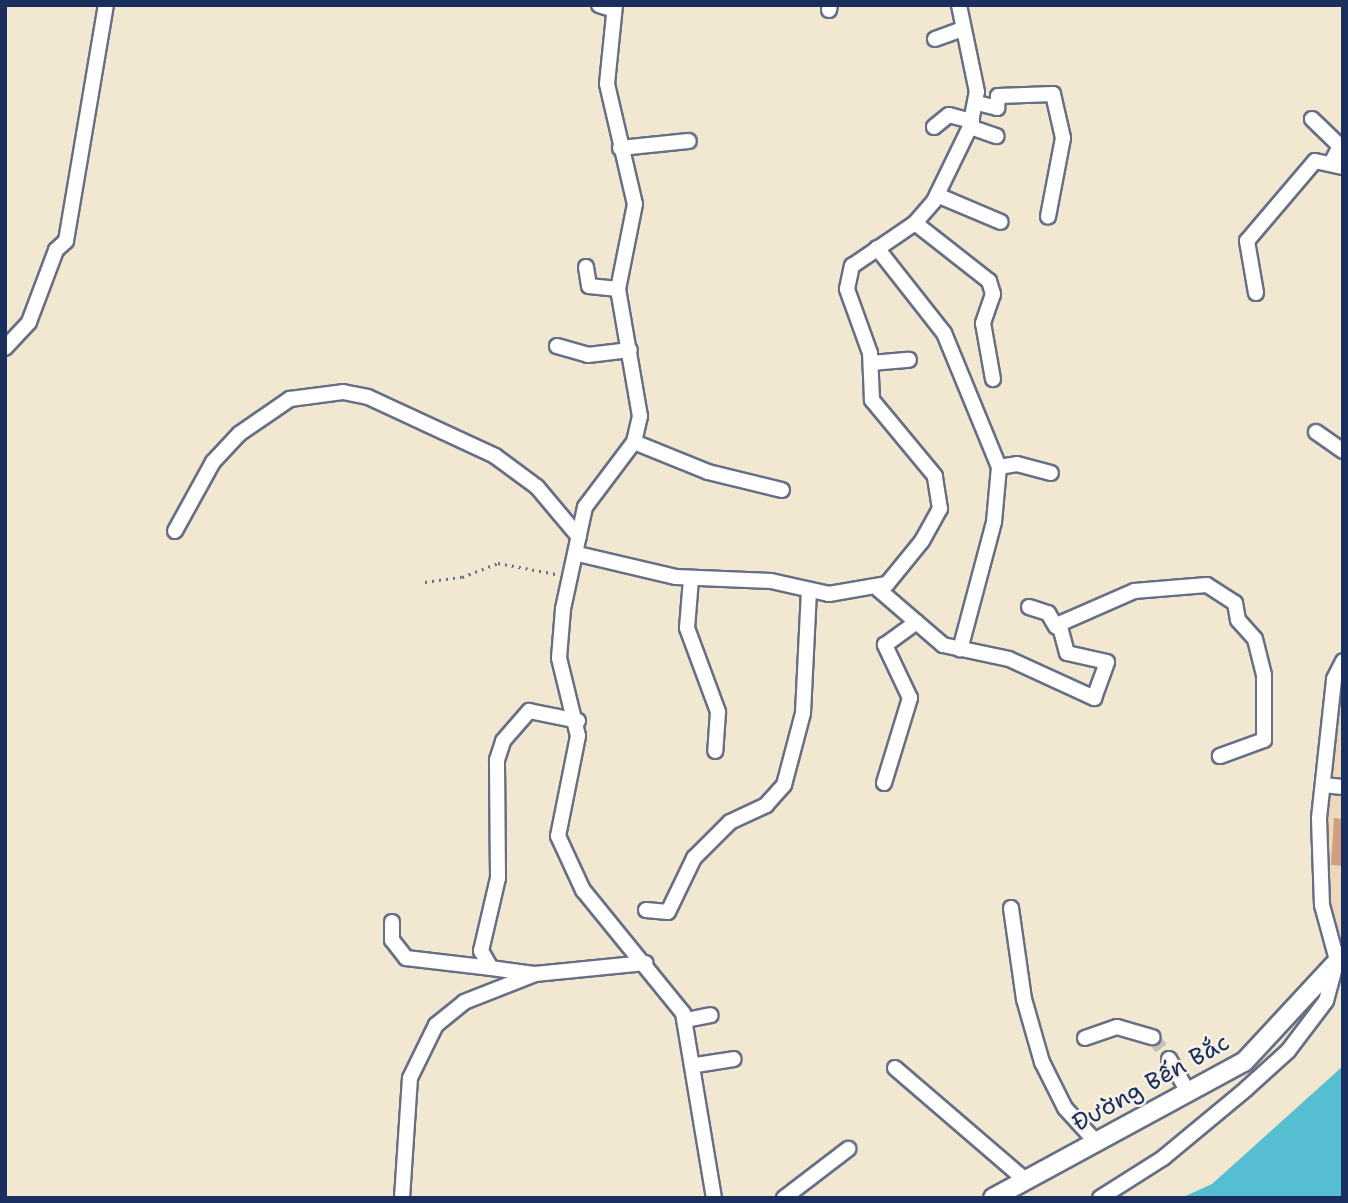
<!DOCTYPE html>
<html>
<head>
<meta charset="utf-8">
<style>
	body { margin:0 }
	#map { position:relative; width:1348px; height:1203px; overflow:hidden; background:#f2e7d0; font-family:"Shantell Sans",sans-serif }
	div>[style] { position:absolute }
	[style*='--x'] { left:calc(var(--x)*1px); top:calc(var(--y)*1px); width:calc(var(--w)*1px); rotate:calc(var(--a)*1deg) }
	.built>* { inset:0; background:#ecd8ba }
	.water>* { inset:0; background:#55bfd1 }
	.building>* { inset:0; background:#d09e81 }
	.minor-tunnel>* { height:14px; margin-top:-7px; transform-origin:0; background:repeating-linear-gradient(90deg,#c7c2b9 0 14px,transparent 0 21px) }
	.path>* { height:2.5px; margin-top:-1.25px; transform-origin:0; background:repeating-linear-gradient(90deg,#666f86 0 2px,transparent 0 7px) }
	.roads { filter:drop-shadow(2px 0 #666f86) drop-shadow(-2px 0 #666f86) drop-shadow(0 2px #666f86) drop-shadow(0 -2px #666f86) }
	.minor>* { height:14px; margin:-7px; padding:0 7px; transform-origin:7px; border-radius:7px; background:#fff }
	.major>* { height:18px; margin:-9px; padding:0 9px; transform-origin:9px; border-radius:9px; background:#fff }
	span { translate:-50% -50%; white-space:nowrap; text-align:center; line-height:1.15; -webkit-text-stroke:5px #f7f3e8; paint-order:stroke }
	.street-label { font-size:24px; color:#1b2f5e }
	.frame { position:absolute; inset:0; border:7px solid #1b2f5e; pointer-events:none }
</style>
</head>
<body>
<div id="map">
	<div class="built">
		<div style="clip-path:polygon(1343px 679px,1343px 932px,1334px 935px,1325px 884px,1327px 816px)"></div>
	</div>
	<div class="water">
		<div style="clip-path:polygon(1343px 1066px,1343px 1198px,1181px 1198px,1212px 1184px)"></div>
	</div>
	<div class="building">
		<div style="clip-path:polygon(1334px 818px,1343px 819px,1343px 866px,1331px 865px)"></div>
	</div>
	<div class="minor-tunnel">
		<div style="--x:1153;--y:1037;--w:27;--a:54"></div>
	</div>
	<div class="path">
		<div style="--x:425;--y:582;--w:37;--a:-8"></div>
		<div style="--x:462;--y:577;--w:39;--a:-21"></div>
		<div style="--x:498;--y:563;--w:59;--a:10.7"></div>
	</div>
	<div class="roads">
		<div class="minor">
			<div style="--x:599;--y:5;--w:16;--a:18"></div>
			<div style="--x:615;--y:5;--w:79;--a:95.8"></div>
			<div style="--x:607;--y:84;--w:123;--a:76.9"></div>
			<div style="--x:635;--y:204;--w:87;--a:101.3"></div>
			<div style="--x:618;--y:289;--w:129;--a:80.2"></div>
			<div style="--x:640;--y:416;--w:27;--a:103"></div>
			<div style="--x:634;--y:442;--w:81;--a:127"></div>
			<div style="--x:585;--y:507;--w:104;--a:102.2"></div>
			<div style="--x:563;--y:609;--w:49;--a:94.7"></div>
			<div style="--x:559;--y:658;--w:80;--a:76.3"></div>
			<div style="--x:578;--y:736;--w:102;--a:101.3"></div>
			<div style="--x:558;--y:836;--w:60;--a:65.2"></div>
			<div style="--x:583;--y:890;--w:159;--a:50.9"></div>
			<div style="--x:683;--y:1013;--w:188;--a:80.5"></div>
			<div style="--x:829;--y:10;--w:5;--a:-79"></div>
			<div style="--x:935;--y:39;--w:29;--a:-20"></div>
			<div style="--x:977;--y:103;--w:21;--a:14"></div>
			<div style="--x:997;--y:108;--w:12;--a:-85"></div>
			<div style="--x:998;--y:96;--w:55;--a:-2.1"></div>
			<div style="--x:1053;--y:94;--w:45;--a:77.2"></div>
			<div style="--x:1063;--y:138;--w:80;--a:100.8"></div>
			<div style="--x:1312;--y:119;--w:39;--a:44"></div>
			<div style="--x:1340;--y:146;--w:18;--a:117"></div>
			<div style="--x:934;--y:127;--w:19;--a:-39"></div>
			<div style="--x:949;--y:115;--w:24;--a:15"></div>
			<div style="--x:970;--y:127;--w:28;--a:19"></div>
			<div style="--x:620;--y:148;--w:69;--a:-5.8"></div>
			<div style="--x:937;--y:195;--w:69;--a:22.9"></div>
			<div style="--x:915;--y:223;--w:94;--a:38.1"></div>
			<div style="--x:989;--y:281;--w:14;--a:73"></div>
			<div style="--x:993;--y:294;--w:31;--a:109"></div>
			<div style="--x:983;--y:323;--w:57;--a:79.9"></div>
			<div style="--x:877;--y:248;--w:108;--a:51.8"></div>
			<div style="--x:944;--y:333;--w:145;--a:67.7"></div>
			<div style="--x:999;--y:467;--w:55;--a:95.2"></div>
			<div style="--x:994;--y:522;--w:132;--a:104.9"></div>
			<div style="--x:586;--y:267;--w:19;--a:81"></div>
			<div style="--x:589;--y:286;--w:29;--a:6"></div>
			<div style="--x:1256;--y:293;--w:53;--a:-99.8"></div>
			<div style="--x:1247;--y:241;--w:105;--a:-49.6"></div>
			<div style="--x:1315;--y:161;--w:29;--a:12"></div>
			<div style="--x:557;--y:346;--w:32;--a:16"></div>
			<div style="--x:588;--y:355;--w:42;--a:-6.8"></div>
			<div style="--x:5;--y:348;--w:35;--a:-47"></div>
			<div style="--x:29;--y:322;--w:77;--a:-69.4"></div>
			<div style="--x:56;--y:250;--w:13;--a:-42"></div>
			<div style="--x:66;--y:241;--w:239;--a:-80.4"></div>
			<div style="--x:871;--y:363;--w:38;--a:-5"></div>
			<div style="--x:1316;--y:432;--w:33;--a:35"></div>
			<div style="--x:634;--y:442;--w:80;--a:22.1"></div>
			<div style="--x:708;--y:472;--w:76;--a:13.7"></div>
			<div style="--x:999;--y:467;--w:18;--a:-9"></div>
			<div style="--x:1017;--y:464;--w:35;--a:15"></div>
			<div style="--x:175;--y:531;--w:79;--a:-61.2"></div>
			<div style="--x:213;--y:462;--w:38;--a:-47"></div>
			<div style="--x:239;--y:434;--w:62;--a:-34.5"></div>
			<div style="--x:290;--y:399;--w:53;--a:-7.5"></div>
			<div style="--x:343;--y:392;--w:25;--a:11"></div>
			<div style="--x:368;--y:397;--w:140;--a:24.9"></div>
			<div style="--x:495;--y:456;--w:52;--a:36.4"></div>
			<div style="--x:537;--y:487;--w:65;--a:50"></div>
			<div style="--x:578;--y:554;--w:101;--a:13.2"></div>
			<div style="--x:676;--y:577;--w:95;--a:2.4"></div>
			<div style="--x:771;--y:581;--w:59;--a:12.6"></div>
			<div style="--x:829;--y:594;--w:59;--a:-9.8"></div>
			<div style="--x:887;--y:584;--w:55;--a:-50.9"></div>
			<div style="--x:922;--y:541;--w:37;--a:-61"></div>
			<div style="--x:940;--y:509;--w:33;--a:-99"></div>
			<div style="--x:935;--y:476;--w:99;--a:-129.7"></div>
			<div style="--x:872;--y:400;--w:47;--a:-92.4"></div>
			<div style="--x:870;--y:353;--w:68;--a:-109.8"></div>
			<div style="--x:847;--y:289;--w:24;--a:-78"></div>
			<div style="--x:852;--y:266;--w:76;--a:-34.3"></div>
			<div style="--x:915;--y:223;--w:29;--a:-49"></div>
			<div style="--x:934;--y:201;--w:82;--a:-64.1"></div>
			<div style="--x:970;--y:127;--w:36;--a:-79"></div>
			<div style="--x:977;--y:92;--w:89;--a:-101.7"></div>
			<div style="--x:691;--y:579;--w:49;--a:94.7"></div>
			<div style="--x:687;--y:628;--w:90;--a:69.7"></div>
			<div style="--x:718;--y:712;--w:39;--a:94"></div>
			<div style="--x:878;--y:589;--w:86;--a:40.7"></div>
			<div style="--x:943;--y:645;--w:67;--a:12"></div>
			<div style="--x:1009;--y:659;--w:94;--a:24.6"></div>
			<div style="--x:1094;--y:698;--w:38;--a:-70"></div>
			<div style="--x:1107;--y:662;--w:41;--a:-167.3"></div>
			<div style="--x:1067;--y:653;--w:30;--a:-105"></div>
			<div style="--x:1059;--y:624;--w:82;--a:-23.7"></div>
			<div style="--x:1134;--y:591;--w:73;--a:-4.7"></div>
			<div style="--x:1207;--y:585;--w:33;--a:33"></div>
			<div style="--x:1235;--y:603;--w:17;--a:80"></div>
			<div style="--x:1238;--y:620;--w:25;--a:48"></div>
			<div style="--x:1255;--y:639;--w:37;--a:76"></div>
			<div style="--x:1264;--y:675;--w:65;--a:90"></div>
			<div style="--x:1264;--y:740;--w:47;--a:160"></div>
			<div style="--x:1029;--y:607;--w:20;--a:18"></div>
			<div style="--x:1048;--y:613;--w:16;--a:60"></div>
			<div style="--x:884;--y:783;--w:89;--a:-73"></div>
			<div style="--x:910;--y:698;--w:59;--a:-115.3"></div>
			<div style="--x:885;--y:645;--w:39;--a:-36"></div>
			<div style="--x:1323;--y:785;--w:20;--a:6"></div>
			<div style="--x:1011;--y:908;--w:92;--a:81.9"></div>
			<div style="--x:1024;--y:999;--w:66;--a:74.1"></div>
			<div style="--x:1042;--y:1062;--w:51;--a:63.4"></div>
			<div style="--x:1065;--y:1108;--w:46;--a:47.6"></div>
			<div style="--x:646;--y:910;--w:22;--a:5"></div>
			<div style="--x:668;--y:912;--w:60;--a:-64.3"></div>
			<div style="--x:694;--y:858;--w:51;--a:-45"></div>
			<div style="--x:730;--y:822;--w:40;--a:-25"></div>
			<div style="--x:766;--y:805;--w:27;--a:-48"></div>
			<div style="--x:784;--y:785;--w:74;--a:-75.2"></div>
			<div style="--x:803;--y:713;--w:123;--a:-87.2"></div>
			<div style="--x:392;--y:922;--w:18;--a:90"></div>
			<div style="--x:392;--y:940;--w:23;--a:52"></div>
			<div style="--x:406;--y:958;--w:86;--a:6.7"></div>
			<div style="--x:534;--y:974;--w:43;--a:-172.1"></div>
			<div style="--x:491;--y:968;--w:20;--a:-120"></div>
			<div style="--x:481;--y:951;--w:75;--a:-76.9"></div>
			<div style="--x:498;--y:878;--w:118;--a:-90.5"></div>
			<div style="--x:497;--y:760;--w:20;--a:-72"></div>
			<div style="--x:503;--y:741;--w:40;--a:-49"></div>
			<div style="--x:529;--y:711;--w:50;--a:11.5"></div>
			<div style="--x:686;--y:1020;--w:25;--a:-11"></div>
			<div style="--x:1085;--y:1038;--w:34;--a:-19"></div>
			<div style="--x:1117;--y:1027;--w:37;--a:16"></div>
			<div style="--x:1169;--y:1059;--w:38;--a:60"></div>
			<div style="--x:696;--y:1065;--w:38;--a:-9"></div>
			<div style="--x:895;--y:1068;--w:172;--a:40.7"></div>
			<div style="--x:402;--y:1198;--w:120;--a:-86.2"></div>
			<div style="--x:410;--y:1078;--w:59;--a:-63.9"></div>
			<div style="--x:436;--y:1025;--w:36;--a:-39"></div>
			<div style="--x:464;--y:1002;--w:76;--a:-21.5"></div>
			<div style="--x:535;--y:974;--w:111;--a:-5.7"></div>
			<div style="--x:784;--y:1198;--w:81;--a:-37.4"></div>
			<div style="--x:1100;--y:1198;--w:75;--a:-32.4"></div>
			<div style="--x:1163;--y:1158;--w:108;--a:-39.7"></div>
			<div style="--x:1246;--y:1089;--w:57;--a:-42.1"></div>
			<div style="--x:1288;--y:1051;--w:63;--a:-52.8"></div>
			<div style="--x:1326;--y:1001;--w:42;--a:-75"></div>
			<div style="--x:1337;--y:960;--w:57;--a:-105.3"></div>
			<div style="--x:1322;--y:905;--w:87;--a:-92"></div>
			<div style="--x:1319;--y:818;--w:140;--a:-83.8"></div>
			<div style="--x:1334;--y:679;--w:20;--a:-63"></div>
		</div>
		<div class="major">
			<div style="--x:993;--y:1198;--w:285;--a:-28.5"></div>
			<div style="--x:1244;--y:1062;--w:146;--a:-47.2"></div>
		</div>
	</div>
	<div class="street-label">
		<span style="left:1151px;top:1083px;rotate:-29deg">Đường Bến Bắc</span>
	</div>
	<div class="frame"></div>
</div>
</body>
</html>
